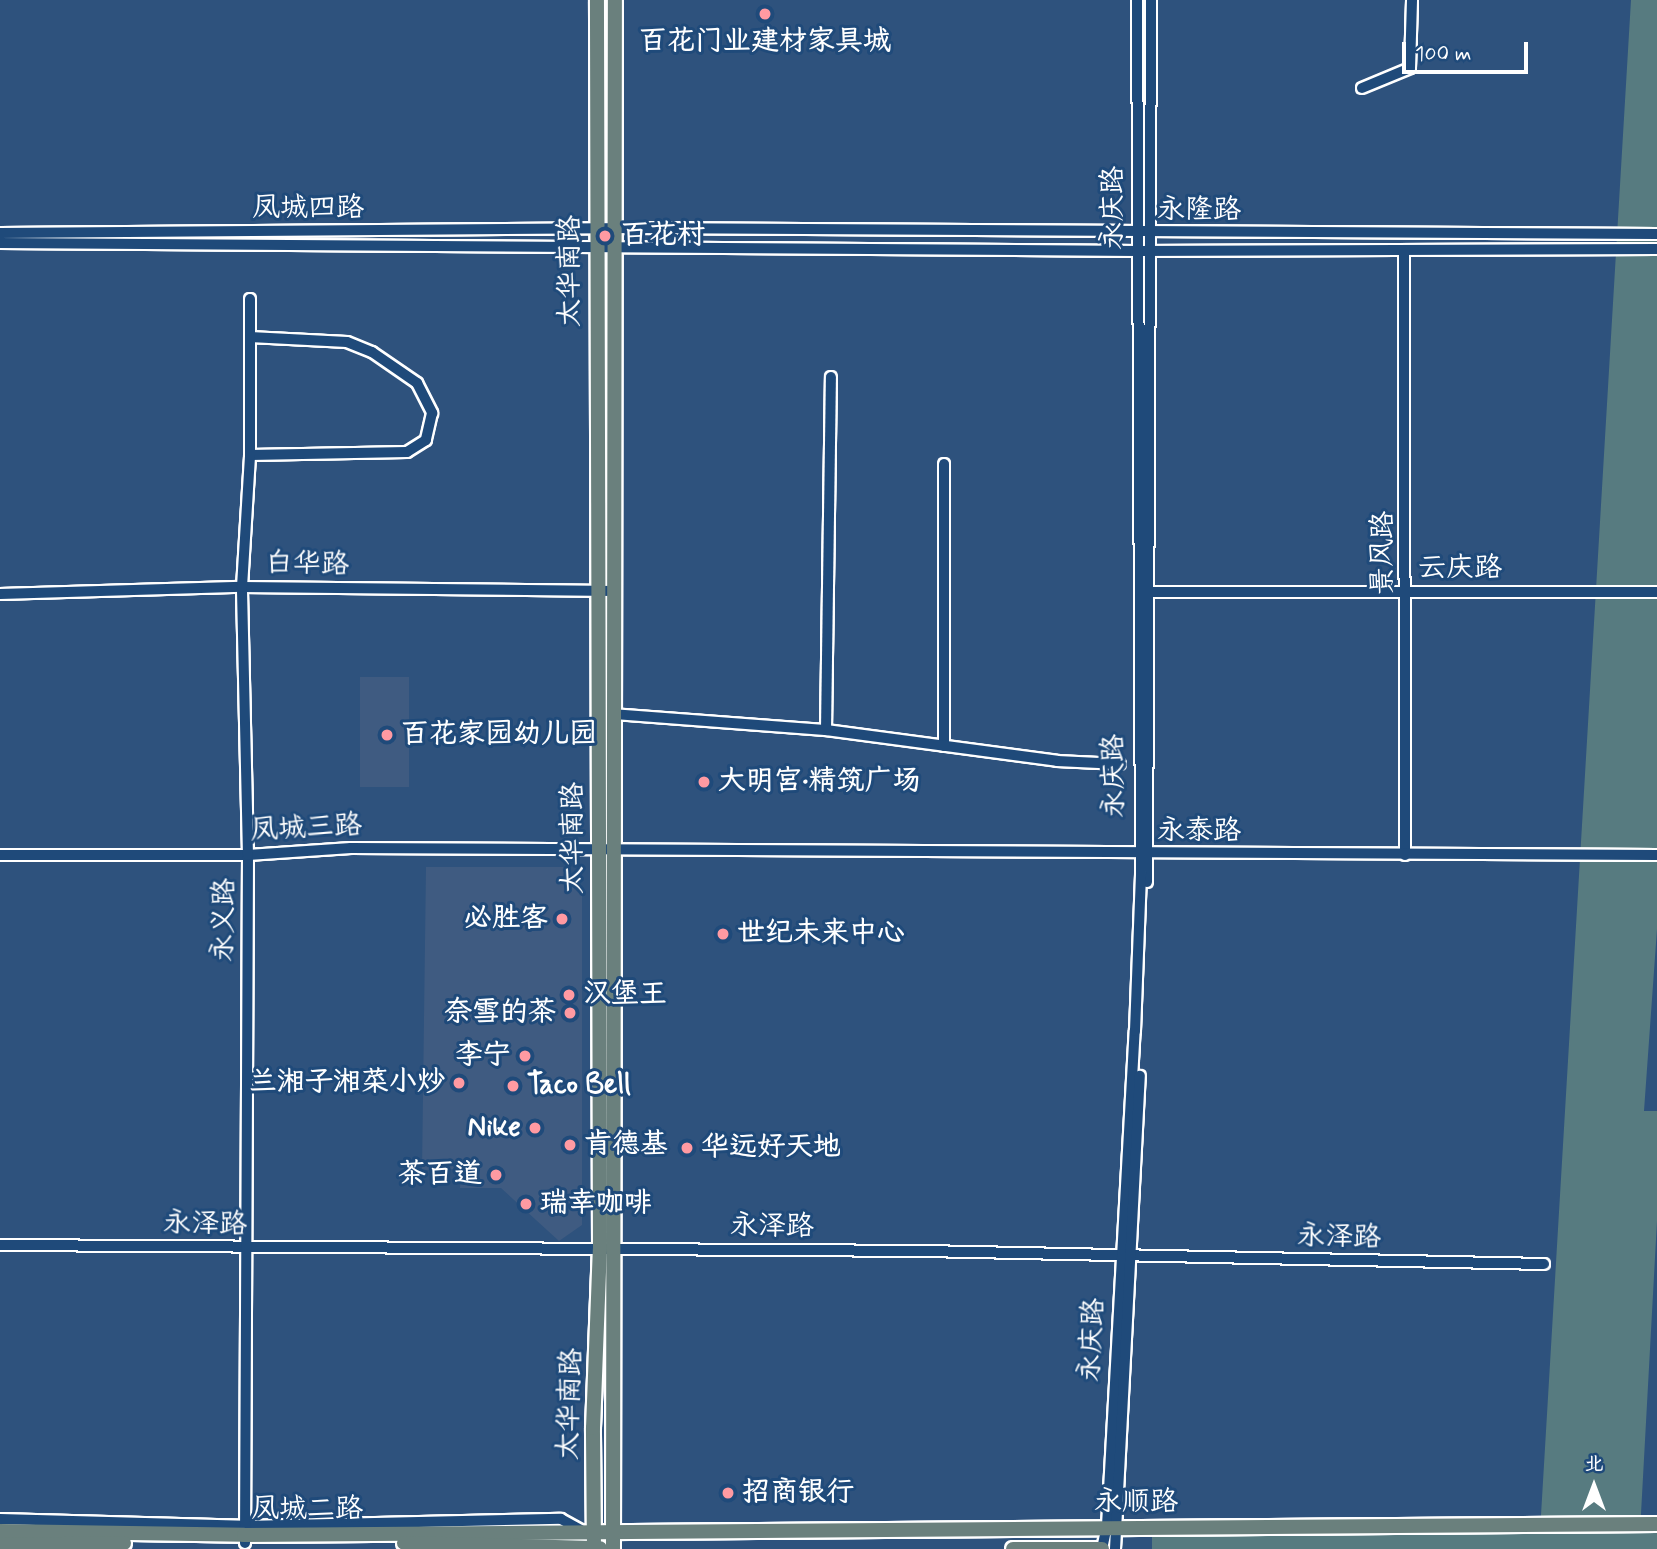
<!DOCTYPE html>
<html>
<head>
<meta charset="utf-8">
<style>
	body { margin:0 }
	#map { position:relative; width:1657px; height:1549px; overflow:hidden; background:#2e527d; font-family:Mynerve,"LXGW WenKai TC",sans-serif }
	div>[style] { position:absolute }
	[style*='--x'] { left:calc(var(--x)*1px); top:calc(var(--y)*1px); width:calc(var(--w)*1px); rotate:calc(var(--a)*1deg) }
	.built>* { inset:0; background:#3f5b81; transform-origin:0 0 }
	.green>* { inset:0; background:#577b80 }
	.roads { filter:drop-shadow(2px 0 #fff) drop-shadow(-2px 0 #fff) drop-shadow(0 2px #fff) drop-shadow(0 -2px #fff) }
	.minor>* { height:10px; margin:-5px; padding:0 5px; transform-origin:5px; border-radius:5px; background:#1f4a7a }
	.major>* { height:14px; margin:-7px; padding:0 7px; transform-origin:7px; border-radius:7px; background:#6a807d }
	.dots>* { width:19px; height:19px; translate:-50% -50%; box-sizing:border-box; border:4px solid #1f4a7a; border-radius:50% }
	span { translate:-50% -50%; white-space:nowrap; text-align:center; line-height:1.15; -webkit-text-stroke:6px #1f4a7a; paint-order:stroke }
	.poi-label { font-size:28px; color:#fff; font-weight:700 }
	.left { translate:0 -50%; text-align:left }
	.right { translate:-100% -50%; text-align:right }
	.street-label { font-size:28px; color:#fff }
	.north { position:absolute; left:1559px; top:1451px; width:70px; height:70px; -webkit-text-stroke:5px #1f4a7a; paint-order:stroke; rotate:0deg; font-size:19px; font-weight:700; line-height:28px; text-align:center; color:#fff }
	.north::after { content:''; display:block; margin:auto; width:24px; height:32px; background:#fff; clip-path:polygon(50% 0,100% 100%,50% 72%,0 100%) }
	.scale { position:absolute; left:1402px; top:42px; width:126px; height:32px; box-sizing:border-box; border:4px solid #fff; border-top:0; padding-left:9px; font-size:21px; line-height:24px; white-space:nowrap; color:#fff; -webkit-text-stroke:5px #1f4a7a; paint-order:stroke }
</style>
</head>
<body>
<div id="map">
	<div class="built">
		<div style="left:360px;top:677px;width:49px;height:110px"></div>
		<div style="clip-path:polygon(426px 867px,563px 867px,582px 885px,582px 1225px,559px 1241px,501px 1188px,460px 1188px,461px 1169px,422px 1170px)"></div>
	</div>
	<div class="green">
		<div style="clip-path:polygon(1631px 0,1657px 0,1657px 929px,1644px 1111px,1657px 1111px,1657px 1221px,1640px 1532px,1657px 1532px,1657px 1549px,1152px 1549px,1152px 1537px,1540px 1532px)"></div>
	</div>
	<div class="roads">
		<div class="minor">
			<div style="--x:1362;--y:88;--w:52;--a:-22.6"></div>
			<div style="--x:1410;--y:68;--w:68;--a:-88.3"></div>
			<div style="--x:0;--y:233;--w:635;--a:-0.45"></div>
			<div style="--x:635;--y:228;--w:1022;--a:0.34"></div>
			<div style="--x:0;--y:243;--w:1137;--a:0.4"></div>
			<div style="--x:1137;--y:251;--w:520;--a:-0.22"></div>
			<div style="--x:1404;--y:251;--w:604;--a:89.91"></div>
			<div style="--x:250;--y:337;--w:97;--a:3"></div>
			<div style="--x:347;--y:342;--w:27;--a:22"></div>
			<div style="--x:372;--y:352;--w:55;--a:34.6"></div>
			<div style="--x:417;--y:383;--w:34;--a:63"></div>
			<div style="--x:432;--y:413;--w:28;--a:103"></div>
			<div style="--x:426;--y:440;--w:22;--a:148"></div>
			<div style="--x:407;--y:452;--w:157;--a:178.9"></div>
			<div style="--x:944;--y:464;--w:282;--a:90"></div>
			<div style="--x:1142;--y:592;--w:515;--a:0"></div>
			<div style="--x:0;--y:594;--w:242;--a:-1.7"></div>
			<div style="--x:242;--y:587;--w:372;--a:0.6"></div>
			<div style="--x:613;--y:714;--w:214;--a:4.3"></div>
			<div style="--x:826;--y:730;--w:233;--a:7.6"></div>
			<div style="--x:1057;--y:761;--w:63;--a:2.7"></div>
			<div style="--x:826;--y:730;--w:353;--a:-89.2"></div>
			<div style="--x:0;--y:855;--w:248;--a:0"></div>
			<div style="--x:248;--y:855;--w:103;--a:-3.9"></div>
			<div style="--x:351;--y:848;--w:1306;--a:0.31"></div>
			<div style="--x:1147;--y:882;--w:882;--a:-89.74"></div>
			<div style="--x:0;--y:1245;--w:924;--a:0.37"></div>
			<div style="--x:924;--y:1251;--w:620;--a:1.2"></div>
			<div style="--x:0;--y:1519;--w:244;--a:1.6"></div>
			<div style="--x:244;--y:1526;--w:317;--a:-1.3"></div>
			<div style="--x:561;--y:1519;--w:25;--a:29"></div>
			<div style="--x:245;--y:1543;--w:688;--a:-89.75"></div>
			<div style="--x:248;--y:855;--w:268;--a:-91.3"></div>
			<div style="--x:242;--y:587;--w:132;--a:-86.5"></div>
			<div style="--x:250;--y:455;--w:156;--a:-90"></div>
			<div style="--x:1102;--y:1549;--w:24;--a:-78"></div>
			<div style="--x:1107;--y:1526;--w:496;--a:-86.8"></div>
			<div style="--x:1135;--y:1031;--w:159;--a:-87.8"></div>
			<div style="--x:1141;--y:872;--w:872;--a:-90.26"></div>
			<div style="--x:1115;--y:1549;--w:474;--a:-87"></div>
		</div>
		<div class="major">
			<div style="--x:0;--y:1531;--w:244;--a:0.9"></div>
			<div style="--x:244;--y:1535;--w:1413;--a:-0.45"></div>
			<div style="--x:404;--y:1543;--w:196;--a:1.5"></div>
			<div style="--x:0;--y:1545;--w:124;--a:-0.9"></div>
			<div style="--x:594;--y:1549;--w:121;--a:-90.5"></div>
			<div style="--x:593;--y:1428;--w:179;--a:-87.8"></div>
			<div style="--x:600;--y:1249;--w:1249;--a:-90.14"></div>
			<div style="--x:613;--y:1549;--w:1549;--a:-89.93"></div>
			<div style="--x:1013;--y:1549;--w:89;--a:0"></div>
		</div>
	</div>
	<div class="dots">
		<div style="left:765px;top:14px;background:#ff9aa2"></div>
		<div style="left:605px;top:236px;background:#ff9aa2"></div>
		<div style="left:387px;top:735px;background:#ff9aa2"></div>
		<div style="left:704px;top:782px;background:#ff9aa2"></div>
		<div style="left:562px;top:919px;background:#ff9aa2"></div>
		<div style="left:723px;top:934px;background:#ff9aa2"></div>
		<div style="left:569px;top:995px;background:#ff9aa2"></div>
		<div style="left:570px;top:1013px;background:#ff9aa2"></div>
		<div style="left:525px;top:1056px;background:#ff9aa2"></div>
		<div style="left:459px;top:1083px;background:#ff9aa2"></div>
		<div style="left:513px;top:1086px;background:#ff9aa2"></div>
		<div style="left:535px;top:1128px;background:#ff9aa2"></div>
		<div style="left:570px;top:1145px;background:#ff9aa2"></div>
		<div style="left:687px;top:1148px;background:#ff9aa2"></div>
		<div style="left:496px;top:1175px;background:#ff9aa2"></div>
		<div style="left:526px;top:1204px;background:#ff9aa2"></div>
		<div style="left:728px;top:1493px;background:#ff9aa2"></div>
	</div>
	<div class="poi-label">
		<span style="left:765px;top:42px">百花门业建材家具城</span>
		<span class="left" style="left:621px;top:236px">百花村</span>
		<span class="left" style="left:401px;top:735px">百花家园幼儿园</span>
		<span class="left" style="left:718px;top:782px">大明宫·精筑广场</span>
		<span class="right" style="left:548px;top:919px">必胜客</span>
		<span class="left" style="left:737px;top:934px">世纪未来中心</span>
		<span class="left" style="left:583px;top:995px">汉堡王</span>
		<span class="right" style="left:556px;top:1013px">奈雪的茶</span>
		<span class="right" style="left:511px;top:1056px">李宁</span>
		<span class="right" style="left:445px;top:1083px">兰湘子湘菜小炒</span>
		<span class="left" style="left:527px;top:1086px">Taco Bell</span>
		<span class="right" style="left:521px;top:1128px">Nike</span>
		<span class="left" style="left:584px;top:1145px">肯德基</span>
		<span class="left" style="left:701px;top:1148px">华远好天地</span>
		<span class="right" style="left:482px;top:1175px">茶百道</span>
		<span class="left" style="left:540px;top:1204px">瑞幸咖啡</span>
		<span class="left" style="left:742px;top:1493px">招商银行</span>
	</div>
	<div class="street-label">
		<span style="left:1114px;top:208px;rotate:-90deg">永庆路</span>
		<span style="left:308px;top:209px">凤城四路</span>
		<span style="left:1199px;top:211px">永隆路</span>
		<span style="left:571px;top:271px;rotate:-90deg">太华南路</span>
		<span style="left:1384px;top:553px;rotate:-90deg">景风路</span>
		<span style="left:307px;top:565px;rotate:1deg">白华路</span>
		<span style="left:1460px;top:569px">云庆路</span>
		<span style="left:1115px;top:776px;rotate:-91deg">永庆路</span>
		<span style="left:306px;top:829px;rotate:-3deg">凤城三路</span>
		<span style="left:1199px;top:832px">永泰路</span>
		<span style="left:574px;top:838px;rotate:-90deg">太华南路</span>
		<span style="left:225px;top:920px;rotate:-89deg">永义路</span>
		<span style="left:205px;top:1225px;rotate:1deg">永泽路</span>
		<span style="left:772px;top:1227px;rotate:1deg">永泽路</span>
		<span style="left:1339px;top:1238px;rotate:1deg">永泽路</span>
		<span style="left:1093px;top:1340px;rotate:-87deg">永庆路</span>
		<span style="left:571px;top:1404px;rotate:-88deg">太华南路</span>
		<span style="left:1136px;top:1503px">永顺路</span>
		<span style="left:307px;top:1510px">凤城二路</span>
	</div>
	<div class="north">北</div>
	<div class="scale">100 m</div>
</div>
</body>
</html>
